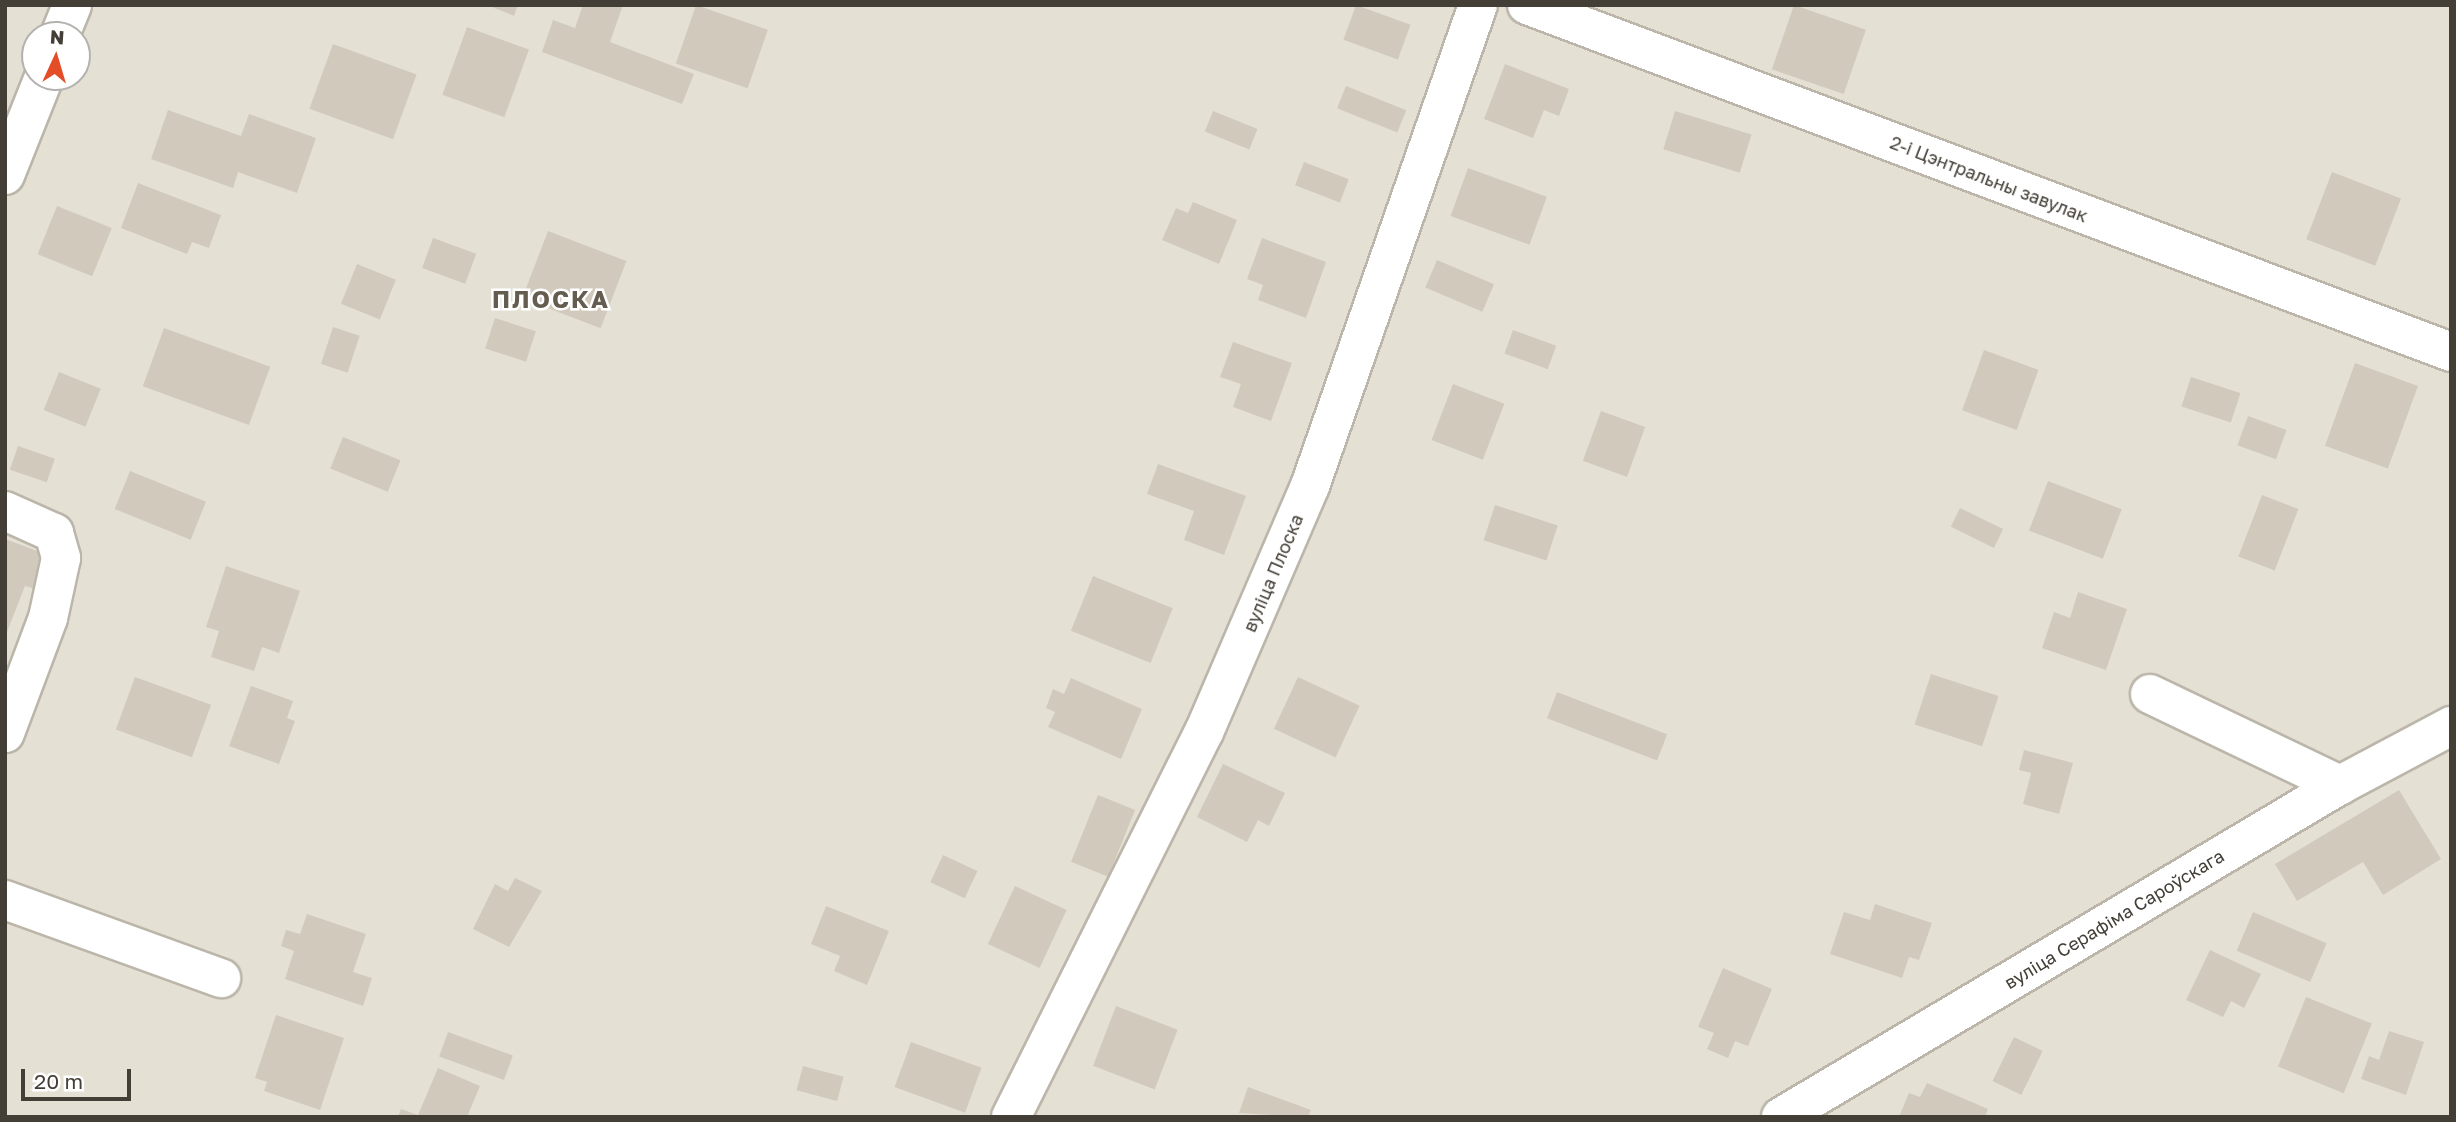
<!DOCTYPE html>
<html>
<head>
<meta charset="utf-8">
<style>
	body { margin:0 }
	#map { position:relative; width:2456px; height:1122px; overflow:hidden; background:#f1eee5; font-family:"Golos Text",sans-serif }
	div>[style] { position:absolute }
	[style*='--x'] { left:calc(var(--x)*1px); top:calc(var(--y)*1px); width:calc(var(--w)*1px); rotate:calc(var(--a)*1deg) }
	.residential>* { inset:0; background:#e4e0d4 }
	.building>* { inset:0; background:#d1cabc; transform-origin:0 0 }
	.roads { filter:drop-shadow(2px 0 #bbb6a9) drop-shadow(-2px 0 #bbb6a9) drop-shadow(0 2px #bbb6a9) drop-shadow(0 -2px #bbb6a9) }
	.minor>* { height:38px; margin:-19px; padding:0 19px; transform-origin:19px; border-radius:19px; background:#fff }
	span { translate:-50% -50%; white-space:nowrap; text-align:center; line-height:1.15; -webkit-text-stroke:5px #fff; paint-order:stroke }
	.street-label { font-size:18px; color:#433e36 }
	.district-label { font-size:24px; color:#645c4e; font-weight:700; letter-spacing:2px }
	.frame { position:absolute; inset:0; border:7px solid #433e36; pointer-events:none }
	.north { position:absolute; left:21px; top:21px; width:70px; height:70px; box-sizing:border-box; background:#fff; border:2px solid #b4b2af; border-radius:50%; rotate:4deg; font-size:19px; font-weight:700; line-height:28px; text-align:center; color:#433e36 }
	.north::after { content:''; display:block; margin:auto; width:24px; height:32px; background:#e54d29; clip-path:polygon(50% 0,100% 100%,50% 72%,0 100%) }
	.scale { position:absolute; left:21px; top:1069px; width:110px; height:32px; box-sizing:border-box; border:4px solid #433e36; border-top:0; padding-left:9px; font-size:21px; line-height:24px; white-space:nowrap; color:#433e36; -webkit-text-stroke:5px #fff; paint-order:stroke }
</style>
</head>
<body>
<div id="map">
	<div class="residential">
		<div style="clip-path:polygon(evenodd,5px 5px,2451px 5px,2451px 1117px,5px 1117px,5px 5px,35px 35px,77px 35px,77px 77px,35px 77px,35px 35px)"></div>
	</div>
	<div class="building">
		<div style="clip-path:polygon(487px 5px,518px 5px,514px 16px)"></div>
		<div style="clip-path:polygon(583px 5px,623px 5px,610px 42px,694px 74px,682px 104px,542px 52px,553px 20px,575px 28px)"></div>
		<div style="left:696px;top:5px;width:76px;height:62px;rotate:19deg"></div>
		<div style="left:1356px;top:5px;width:58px;height:37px;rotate:20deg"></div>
		<div style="left:1794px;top:5px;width:76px;height:68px;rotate:19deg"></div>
		<div style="left:467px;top:27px;width:66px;height:72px;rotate:20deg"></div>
		<div style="left:333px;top:44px;width:89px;height:69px;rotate:20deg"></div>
		<div style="clip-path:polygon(1505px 64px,1569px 89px,1559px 116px,1544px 110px,1533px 138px,1484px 119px)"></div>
		<div style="left:1346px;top:86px;width:65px;height:24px;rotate:22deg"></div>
		<div style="clip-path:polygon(168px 110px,241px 136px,249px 114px,316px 138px,297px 193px,238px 172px,233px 188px,151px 159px)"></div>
		<div style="left:1213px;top:111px;width:48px;height:22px;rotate:22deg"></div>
		<div style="left:1675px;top:111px;width:80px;height:40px;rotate:17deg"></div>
		<div style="left:1304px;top:162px;width:48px;height:25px;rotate:21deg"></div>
		<div style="left:1468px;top:168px;width:84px;height:51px;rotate:20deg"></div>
		<div style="left:2332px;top:172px;width:74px;height:72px;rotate:21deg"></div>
		<div style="clip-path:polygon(138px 183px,221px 215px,209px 248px,192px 242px,187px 254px,121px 228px)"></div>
		<div style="clip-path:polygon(1193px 202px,1237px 220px,1219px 264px,1162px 240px,1176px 208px,1188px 213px)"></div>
		<div style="left:57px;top:206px;width:59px;height:52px;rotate:22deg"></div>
		<div style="left:548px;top:231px;width:84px;height:72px;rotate:21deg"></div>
		<div style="left:433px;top:238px;width:46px;height:32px;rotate:20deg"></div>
		<div style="clip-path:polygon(1262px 238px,1326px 262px,1306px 318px,1258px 300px,1263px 285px,1247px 279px)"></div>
		<div style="left:1437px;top:260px;width:62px;height:30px;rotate:23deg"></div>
		<div style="left:357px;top:264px;width:42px;height:43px;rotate:22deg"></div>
		<div style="left:495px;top:318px;width:43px;height:32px;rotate:18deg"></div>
		<div style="left:333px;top:327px;width:28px;height:39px;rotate:18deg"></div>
		<div style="left:164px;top:328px;width:113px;height:62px;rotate:20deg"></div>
		<div style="left:1513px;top:330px;width:46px;height:25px;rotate:20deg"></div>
		<div style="clip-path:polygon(1233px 342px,1292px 363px,1271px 421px,1233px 407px,1241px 384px,1220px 377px)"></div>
		<div style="left:1984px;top:350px;width:58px;height:64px;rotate:20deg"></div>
		<div style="left:2355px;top:363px;width:67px;height:88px;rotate:20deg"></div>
		<div style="left:59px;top:372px;width:45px;height:41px;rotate:22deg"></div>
		<div style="left:2191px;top:377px;width:52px;height:31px;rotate:18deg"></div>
		<div style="left:1453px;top:384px;width:55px;height:60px;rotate:21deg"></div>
		<div style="left:1601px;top:411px;width:47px;height:53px;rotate:20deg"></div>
		<div style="left:2248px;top:416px;width:41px;height:31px;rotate:20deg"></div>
		<div style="left:343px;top:437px;width:62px;height:34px;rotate:22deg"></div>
		<div style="left:18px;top:446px;width:39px;height:25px;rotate:19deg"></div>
		<div style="clip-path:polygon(1158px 464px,1246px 496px,1224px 555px,1184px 540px,1194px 511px,1147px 494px)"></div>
		<div style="left:130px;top:471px;width:82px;height:41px;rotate:22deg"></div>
		<div style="left:2048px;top:481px;width:79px;height:53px;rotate:21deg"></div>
		<div style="left:2262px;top:495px;width:39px;height:66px;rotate:21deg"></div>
		<div style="left:1495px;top:505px;width:66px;height:37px;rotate:18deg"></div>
		<div style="left:1960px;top:508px;width:48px;height:21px;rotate:26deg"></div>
		<div style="clip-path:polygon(5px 539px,48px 555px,35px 589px,25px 586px,5px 637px)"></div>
		<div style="clip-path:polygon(226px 566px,300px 591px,279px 653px,262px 647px,254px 671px,211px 657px,219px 631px,206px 627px)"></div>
		<div style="left:1093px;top:576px;width:86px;height:59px;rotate:22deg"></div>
		<div style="clip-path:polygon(2078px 592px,2127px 609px,2106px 670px,2042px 648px,2054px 612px,2070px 618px)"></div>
		<div style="left:1931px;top:674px;width:71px;height:53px;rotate:18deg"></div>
		<div style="left:135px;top:677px;width:81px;height:56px;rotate:20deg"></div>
		<div style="left:1298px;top:677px;width:68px;height:57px;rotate:25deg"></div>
		<div style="clip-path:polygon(1071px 678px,1142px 709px,1121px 759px,1048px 727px,1055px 712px,1046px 708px,1053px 689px,1064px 694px)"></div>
		<div style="clip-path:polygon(251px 686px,293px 701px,287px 718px,295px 721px,279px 764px,229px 746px)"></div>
		<div style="left:1557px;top:692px;width:118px;height:28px;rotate:21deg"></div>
		<div style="clip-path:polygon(2024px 750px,2073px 763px,2059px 814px,2023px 804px,2031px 773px,2019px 770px)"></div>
		<div style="clip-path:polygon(1223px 764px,1285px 793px,1269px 826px,1258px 820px,1247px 842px,1197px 817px)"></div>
		<div style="clip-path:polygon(2399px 790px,2441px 859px,2383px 895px,2363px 862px,2297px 901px,2275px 864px)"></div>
		<div style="left:1098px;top:795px;width:40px;height:72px;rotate:22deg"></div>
		<div style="left:943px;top:855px;width:38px;height:30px;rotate:25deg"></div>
		<div style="clip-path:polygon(515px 878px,542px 891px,509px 947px,473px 929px,495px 884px,508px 891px)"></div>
		<div style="left:1015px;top:886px;width:57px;height:64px;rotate:25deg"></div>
		<div style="clip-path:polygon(1875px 904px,1932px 923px,1919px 960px,1909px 957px,1902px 978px,1830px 954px,1844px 912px,1870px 920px)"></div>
		<div style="clip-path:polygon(826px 906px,889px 931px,867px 985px,834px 971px,840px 956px,811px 944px)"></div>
		<div style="left:2253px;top:912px;width:80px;height:42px;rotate:23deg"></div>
		<div style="clip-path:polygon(307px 914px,366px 934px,353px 972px,372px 978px,363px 1006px,285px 979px,294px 951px,281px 946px,286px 930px,300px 934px)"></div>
		<div style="clip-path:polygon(2210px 950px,2261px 974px,2244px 1008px,2231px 1001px,2223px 1017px,2186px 1000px)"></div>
		<div style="clip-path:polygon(1723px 968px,1772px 989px,1748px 1046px,1735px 1041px,1728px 1058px,1707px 1049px,1714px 1033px,1698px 1027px)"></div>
		<div style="left:2306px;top:997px;width:71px;height:75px;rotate:22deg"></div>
		<div style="left:1116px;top:1006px;width:66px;height:64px;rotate:21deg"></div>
		<div style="clip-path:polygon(276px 1015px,344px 1038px,320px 1110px,264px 1091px,267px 1082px,255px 1078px)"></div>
		<div style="clip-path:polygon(2389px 1031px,2424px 1042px,2406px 1095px,2361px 1079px,2369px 1056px,2379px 1060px)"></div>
		<div style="left:448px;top:1032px;width:69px;height:26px;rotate:20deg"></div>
		<div style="left:2014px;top:1037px;width:32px;height:49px;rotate:26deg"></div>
		<div style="left:911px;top:1042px;width:75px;height:48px;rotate:20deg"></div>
		<div style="left:803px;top:1066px;width:42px;height:25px;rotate:15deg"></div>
		<div style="clip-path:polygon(438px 1068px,480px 1086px,467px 1117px,398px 1117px,401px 1109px,418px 1115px)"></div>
		<div style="clip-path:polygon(1927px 1083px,1988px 1109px,1985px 1117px,1899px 1117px,1909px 1093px,1920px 1097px)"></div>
		<div style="clip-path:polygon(1248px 1087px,1311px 1110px,1308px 1117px,1239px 1113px)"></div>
	</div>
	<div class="roads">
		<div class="minor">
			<div style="--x:1527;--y:5;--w:987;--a:20.58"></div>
			<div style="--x:60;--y:35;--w:32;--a:-68"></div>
			<div style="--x:5;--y:175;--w:105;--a:-68.3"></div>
			<div style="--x:5;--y:511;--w:54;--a:24.2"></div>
			<div style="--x:54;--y:533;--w:26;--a:74"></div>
			<div style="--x:61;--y:558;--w:61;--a:102.2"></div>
			<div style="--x:48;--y:618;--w:123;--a:110.5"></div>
			<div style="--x:2150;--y:694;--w:211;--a:25.6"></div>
			<div style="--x:5;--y:900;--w:230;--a:19.9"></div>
			<div style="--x:1011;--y:1117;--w:431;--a:-63.4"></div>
			<div style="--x:1204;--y:732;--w:268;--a:-66.7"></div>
			<div style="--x:1310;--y:486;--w:509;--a:-70.75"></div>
			<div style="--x:1781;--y:1117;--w:650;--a:-30.71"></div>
			<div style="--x:2340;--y:785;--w:126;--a:-28"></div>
		</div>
	</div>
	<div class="street-label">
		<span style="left:1989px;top:179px;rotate:21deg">2-і Цэнтральны завулак</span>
		<span style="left:1273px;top:573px;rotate:-67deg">вуліца Плоска</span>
		<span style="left:2114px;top:919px;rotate:-31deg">вуліца Серафіма Сароўскага</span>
	</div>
	<div class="district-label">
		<span style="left:551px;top:299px">ПЛОСКА</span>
	</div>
	<div class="frame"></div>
	<div class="north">N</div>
	<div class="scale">20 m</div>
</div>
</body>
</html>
